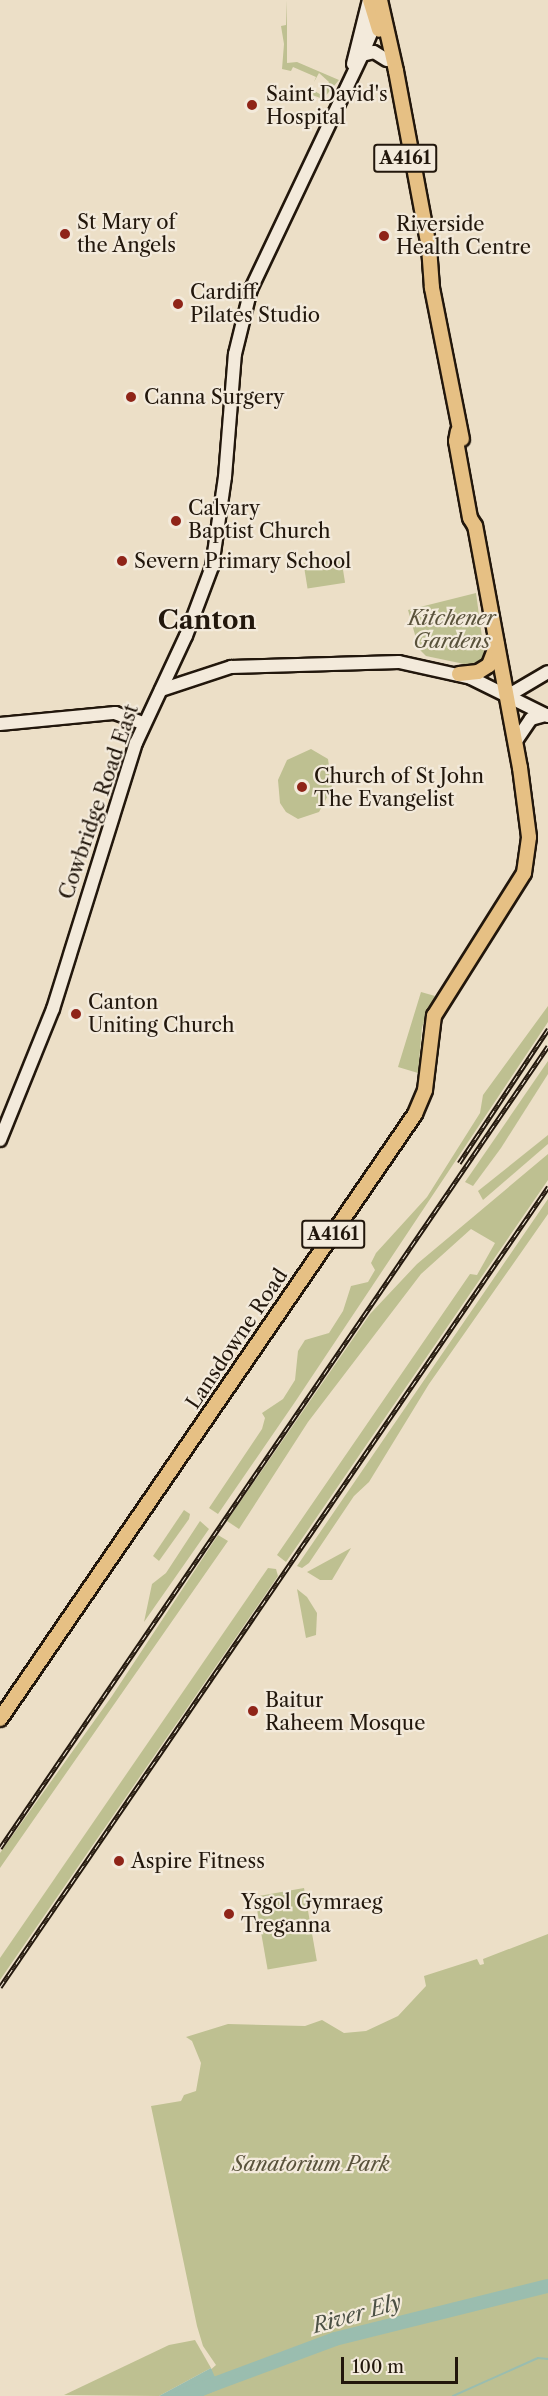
<!DOCTYPE html>
<html>
<head>
<meta charset="utf-8">
<style>
	body { margin:0 }
	#map { position:relative; width:548px; height:2396px; overflow:hidden; background:#ecdfc7; font-family:"Libre Caslon Text",serif }
	div>[style] { position:absolute }
	[style*='--x'] { left:calc(var(--x)*1px); top:calc(var(--y)*1px); width:calc(var(--w)*1px); rotate:calc(var(--a)*1deg) }
	.green>* { inset:0; background:#bec091; transform-origin:0 0 }
	.water>* { inset:0; background:#9abdaf }
	.stream>* { height:2px; margin:-1px; padding:0 1px; transform-origin:1px; border-radius:1px; background:#9abdaf }
	.river>* { height:14px; margin:-7px; padding:0 7px; transform-origin:7px; border-radius:7px; background:#9abdaf }
	.roads { filter:drop-shadow(2px 0 #22170c) drop-shadow(-2px 0 #22170c) drop-shadow(0 2px #22170c) drop-shadow(0 -2px #22170c) }
	.secondary>* { height:12px; margin:-6px; padding:0 6px; transform-origin:6px; border-radius:6px; background:#f3eadb }
	.primary>* { height:14px; margin:-7px; padding:0 7px; transform-origin:7px; border-radius:7px; background:#e6c084 }
	.rail>* { height:4.5px; margin-top:-2.25px; transform-origin:0; background:repeating-linear-gradient(90deg,#f3eadb 0 7px,#22170c 0 14px); box-sizing:border-box; border-block:2px solid #22170c }
	.dots>* { width:16px; height:16px; translate:-50% -50%; box-sizing:border-box; border:3px solid #f3eadb; border-radius:50% }
	span { translate:-50% -50%; white-space:nowrap; text-align:center; line-height:1.15; -webkit-text-stroke:4.5px #f3eadb; paint-order:stroke }
	.shield-label span { padding:2px 4px; background:#f3eadb; border:2px solid; border-radius:4px; -webkit-text-stroke-width:0 }
	.shield-label { font-size:18px; color:#22170c; font-weight:700 }
	.poi-label { font-size:20px; color:#22170c }
	.left { translate:0 -50%; text-align:left }
	.park-label { font-size:20px; color:#59523b; font-style:italic }
	.street-label { font-size:20px; color:#22170c }
	.water-label { font-size:21px; color:#4c5145; font-style:italic }
	.district-label { font-size:26px; color:#22170c; font-weight:700 }
	.scale { position:absolute; left:341px; top:2357px; width:117px; height:27px; box-sizing:border-box; border:3px solid #22170c; border-top:0; padding-left:8px; font-size:18px; line-height:21px; white-space:nowrap; color:#22170c; -webkit-text-stroke:4px #f3eadb; paint-order:stroke }
</style>
</head>
<body>
<div id="map">
	<div class="green">
		<div style="clip-path:polygon(287px 0,287px 63px,297px 62px,339px 80px,323px 99px,288px 86px,311px 94px,313px 90px,323px 96px,329px 82px,319px 73px,314px 82px,316px 77px,293px 67px,291px 71px,282px 69px,284px 44px,281px 26px,286px 25px)"></div>
		<div style="left:341px;top:557px;width:26px;height:38px;rotate:81deg"></div>
		<div style="clip-path:polygon(476px 593px,485px 659px,469px 665px,426px 656px,419px 649px,408px 610px)"></div>
		<div style="clip-path:polygon(311px 749px,328px 759px,332px 788px,319px 812px,298px 819px,286px 812px,280px 803px,278px 780px,287px 760px)"></div>
		<div style="clip-path:polygon(421px 992px,435px 996px,422px 1027px,418px 1073px,398px 1067px)"></div>
		<div style="clip-path:polygon(548px 1006px,548px 1022px,295px 1402px,218px 1514px,209px 1508px,262px 1429px,265px 1418px,262px 1413px,283px 1399px,295px 1380px,298px 1351px,305px 1340px,329px 1333px,343px 1311px,351px 1286px,368px 1282px,375px 1270px,371px 1263px,376px 1253px,427px 1197px,480px 1113px,483px 1095px)"></div>
		<div style="clip-path:polygon(548px 1061px,548px 1074px,501px 1148px,473px 1186px,465px 1182px)"></div>
		<div style="clip-path:polygon(548px 1135px,548px 1144px,483px 1200px,478px 1191px)"></div>
		<div style="clip-path:polygon(548px 1154px,548px 1180px,286px 1562px,277px 1555px,470px 1274px,477px 1275px,495px 1243px,471px 1229px,421px 1274px,308px 1422px,239px 1529px,227px 1521px,370px 1314px,417px 1264px)"></div>
		<div style="clip-path:polygon(548px 1199px,548px 1214px,429px 1384px,369px 1482px,354px 1496px,309px 1563px,302px 1568px,297px 1566px)"></div>
		<div style="clip-path:polygon(184px 1510px,190px 1514px,189px 1519px,159px 1561px,153px 1556px)"></div>
		<div style="clip-path:polygon(200px 1521px,209px 1529px,144px 1622px,152px 1584px,166px 1573px)"></div>
		<div style="clip-path:polygon(218px 1535px,228px 1541px,0 1868px,0 1853px,112px 1696px)"></div>
		<div style="clip-path:polygon(351px 1548px,332px 1580px,320px 1580px,307px 1572px)"></div>
		<div style="clip-path:polygon(268px 1568px,276px 1569px,278px 1576px,0 1980px,0 1958px)"></div>
		<div style="clip-path:polygon(297px 1589px,307px 1597px,317px 1613px,316px 1635px,306px 1638px)"></div>
		<div style="left:304px;top:1888px;width:74px;height:50px;rotate:80deg"></div>
		<div style="clip-path:polygon(548px 1934px,548px 2396px,181px 2396px,216px 2365px,203px 2346px,197px 2326px,151px 2106px,181px 2101px,184px 2095px,196px 2091px,201px 2063px,192px 2041px,186px 2037px,228px 2024px,305px 2026px,322px 2020px,344px 2033px,366px 2031px,398px 2016px,426px 1986px,424px 1976px,477px 1959px,480px 1965px,484px 1964px,483px 1959px)"></div>
		<div style="clip-path:polygon(195px 2340px,211px 2368px,159px 2396px,64px 2395px,169px 2345px)"></div>
	</div>
	<div class="water">
		<div style="clip-path:polygon(211px 2368px,220px 2389px,203px 2396px,159px 2396px)"></div>
	</div>
	<div class="stream">
		<div style="--x:453;--y:2396;--w:93;--a:-24.1"></div>
		<div style="--x:538;--y:2358;--w:10;--a:6"></div>
	</div>
	<div class="river">
		<div style="--x:182;--y:2396;--w:163;--a:-20.4"></div>
		<div style="--x:335;--y:2339;--w:219;--a:-14"></div>
	</div>
	<div class="roads">
		<div class="secondary">
			<div style="--x:362;--y:55;--w:12;--a:-14"></div>
			<div style="--x:374;--y:52;--w:15;--a:32"></div>
			<div style="--x:353;--y:64;--w:66;--a:-76"></div>
			<div style="--x:161;--y:690;--w:74;--a:-18.2"></div>
			<div style="--x:231;--y:667;--w:168;--a:-1.7"></div>
			<div style="--x:399;--y:662;--w:74;--a:12.5"></div>
			<div style="--x:471;--y:678;--w:86;--a:26.3"></div>
			<div style="--x:509;--y:695;--w:45;--a:-30.5"></div>
			<div style="--x:0;--y:724;--w:116;--a:-5.5"></div>
			<div style="--x:115;--y:713;--w:30;--a:20"></div>
			<div style="--x:516;--y:741;--w:27;--a:-56"></div>
			<div style="--x:531;--y:719;--w:15;--a:-16"></div>
			<div style="--x:0;--y:1140;--w:141;--a:-68"></div>
			<div style="--x:53;--y:1009;--w:279;--a:-72.7"></div>
			<div style="--x:136;--y:743;--w:118;--a:-65"></div>
			<div style="--x:186;--y:636;--w:74;--a:-69.4"></div>
			<div style="--x:212;--y:567;--w:91;--a:-81.8"></div>
			<div style="--x:225;--y:477;--w:123;--a:-85.4"></div>
			<div style="--x:235;--y:354;--w:67;--a:-76.2"></div>
			<div style="--x:251;--y:289;--w:259;--a:-64.6"></div>
			<div style="--x:362;--y:55;--w:42;--a:-67.7"></div>
		</div>
		<div class="primary">
			<div style="--x:370;--y:0;--w:31;--a:73"></div>
			<div style="--x:380;--y:0;--w:73;--a:77.3"></div>
			<div style="--x:396;--y:71;--w:179;--a:79.4"></div>
			<div style="--x:429;--y:247;--w:41;--a:85.8"></div>
			<div style="--x:432;--y:288;--w:154;--a:78.8"></div>
			<div style="--x:459;--y:674;--w:19;--a:-6"></div>
			<div style="--x:478;--y:672;--w:13;--a:-32"></div>
			<div style="--x:489;--y:665;--w:22;--a:-69"></div>
			<div style="--x:0;--y:1719;--w:734;--a:-55.55"></div>
			<div style="--x:415;--y:1114;--w:26;--a:-67"></div>
			<div style="--x:425;--y:1090;--w:75;--a:-83.1"></div>
			<div style="--x:434;--y:1016;--w:169;--a:-57.8"></div>
			<div style="--x:524;--y:873;--w:36;--a:-82"></div>
			<div style="--x:529;--y:837;--w:70;--a:-97.4"></div>
			<div style="--x:520;--y:768;--w:246;--a:-100.5"></div>
			<div style="--x:475;--y:526;--w:9;--a:-122"></div>
			<div style="--x:470;--y:518;--w:78;--a:-100.3"></div>
			<div style="--x:456;--y:441;--w:10;--a:-79"></div>
		</div>
	</div>
	<div class="rail">
		<div style="--x:459;--y:1163;--w:161;--a:-56.4"></div>
		<div style="--x:0;--y:1848;--w:971;--a:-55.66"></div>
		<div style="--x:0;--y:1987;--w:970;--a:-55.59"></div>
	</div>
	<div class="dots">
		<div style="left:252px;top:105px;background:#8f2418"></div>
		<div style="left:65px;top:234px;background:#8f2418"></div>
		<div style="left:384px;top:236px;background:#8f2418"></div>
		<div style="left:178px;top:304px;background:#8f2418"></div>
		<div style="left:131px;top:397px;background:#8f2418"></div>
		<div style="left:176px;top:521px;background:#8f2418"></div>
		<div style="left:122px;top:561px;background:#8f2418"></div>
		<div style="left:302px;top:787px;background:#8f2418"></div>
		<div style="left:76px;top:1014px;background:#8f2418"></div>
		<div style="left:253px;top:1711px;background:#8f2418"></div>
		<div style="left:119px;top:1861px;background:#8f2418"></div>
		<div style="left:229px;top:1914px;background:#8f2418"></div>
	</div>
	<div class="shield-label">
		<span style="left:405px;top:158px">A4161</span>
		<span style="left:333px;top:1234px">A4161</span>
	</div>
	<div class="poi-label">
		<span class="left" style="left:266px;top:106px">Saint David's<br>Hospital</span>
		<span class="left" style="left:77px;top:234px">St Mary of<br>the Angels</span>
		<span class="left" style="left:396px;top:236px">Riverside<br>Health Centre</span>
		<span class="left" style="left:190px;top:304px">Cardiff<br>Pilates Studio</span>
		<span class="left" style="left:144px;top:397px">Canna Surgery</span>
		<span class="left" style="left:188px;top:520px">Calvary<br>Baptist Church</span>
		<span class="left" style="left:134px;top:561px">Severn Primary School</span>
		<span class="left" style="left:314px;top:788px">Church of St John<br>The Evangelist</span>
		<span class="left" style="left:88px;top:1014px">Canton<br>Uniting Church</span>
		<span class="left" style="left:265px;top:1712px">Baitur<br>Raheem Mosque</span>
		<span class="left" style="left:131px;top:1861px">Aspire Fitness</span>
		<span class="left" style="left:241px;top:1914px">Ysgol Gymraeg<br>Treganna</span>
	</div>
	<div class="park-label">
		<span style="left:452px;top:630px">Kitchener<br>Gardens</span>
		<span style="left:311px;top:2164px">Sanatorium Park</span>
	</div>
	<div class="street-label">
		<span style="left:99px;top:802px;rotate:-71deg">Cowbridge Road East</span>
		<span style="left:237px;top:1339px;rotate:-56deg">Lansdowne Road</span>
	</div>
	<div class="water-label">
		<span style="left:357px;top:2314px;rotate:-16deg">River Ely</span>
	</div>
	<div class="district-label">
		<span style="left:207px;top:621px">Canton</span>
	</div>
	<div class="scale">100 m</div>
</div>
</body>
</html>
